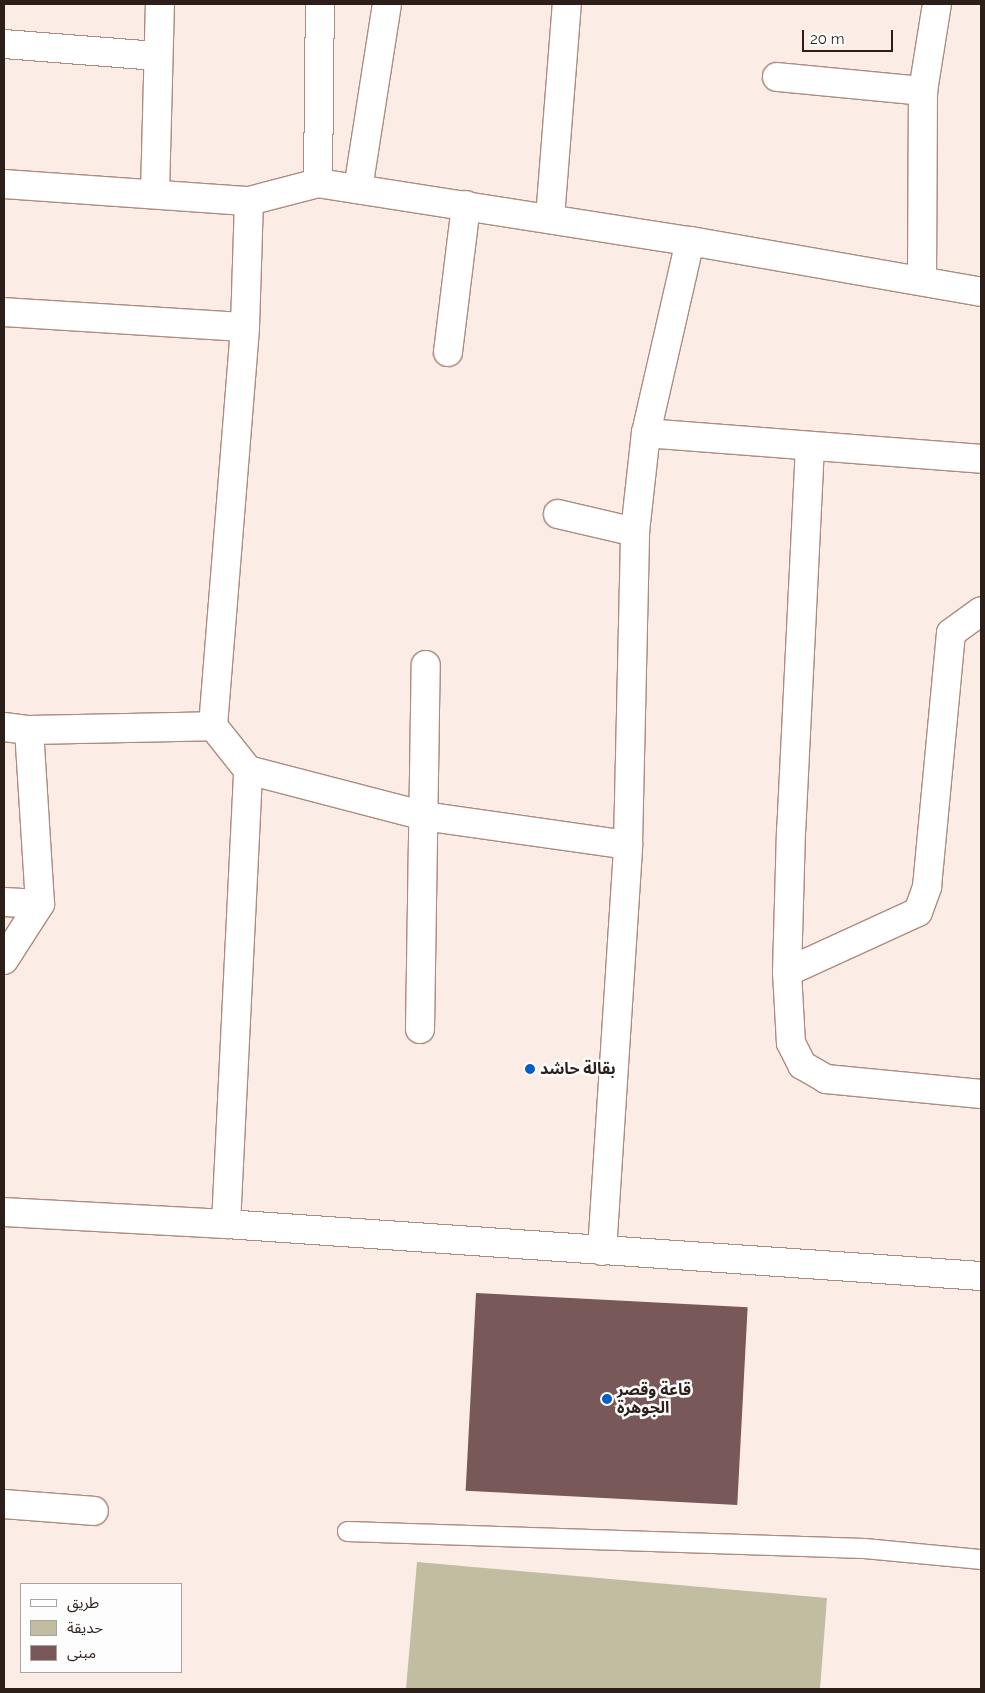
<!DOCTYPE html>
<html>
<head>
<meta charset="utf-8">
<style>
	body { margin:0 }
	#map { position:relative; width:985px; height:1693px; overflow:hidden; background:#fbece6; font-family:Raleway,"Noto Sans Arabic",sans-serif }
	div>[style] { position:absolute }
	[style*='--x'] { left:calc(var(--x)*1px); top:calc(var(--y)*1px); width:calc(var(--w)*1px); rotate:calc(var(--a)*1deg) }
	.green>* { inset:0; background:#c1bda0 }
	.building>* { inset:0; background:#79585a; transform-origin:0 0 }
	.roads { filter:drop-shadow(1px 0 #ac8c7f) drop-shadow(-1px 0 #ac8c7f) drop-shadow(0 1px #ac8c7f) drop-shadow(0 -1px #ac8c7f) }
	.service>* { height:19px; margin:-9.5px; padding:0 9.5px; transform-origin:9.5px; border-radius:9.5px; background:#fff }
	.minor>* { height:28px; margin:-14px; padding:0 14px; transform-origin:14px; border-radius:14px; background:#fff }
	.tertiary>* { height:28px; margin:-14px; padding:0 14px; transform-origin:14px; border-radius:14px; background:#fff }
	.dots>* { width:14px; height:14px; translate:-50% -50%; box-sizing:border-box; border:2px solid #fdfdfd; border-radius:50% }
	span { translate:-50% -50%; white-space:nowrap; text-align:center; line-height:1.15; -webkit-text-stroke:5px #fdfdfd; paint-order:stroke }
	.poi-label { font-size:16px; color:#2c1f1a; font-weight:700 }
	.left { translate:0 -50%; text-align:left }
	.frame { position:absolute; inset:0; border:5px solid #2c1f1a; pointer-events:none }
	.legend { position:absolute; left:20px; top:1583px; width:162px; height:90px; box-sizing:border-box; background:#fdfdfd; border:1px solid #a9a4a2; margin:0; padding:6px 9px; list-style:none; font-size:15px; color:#2c1f1a }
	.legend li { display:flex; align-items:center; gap:10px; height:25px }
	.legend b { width:25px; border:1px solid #a9a4a2 }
	.scale { position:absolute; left:802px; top:30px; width:91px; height:22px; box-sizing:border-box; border:2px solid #2c1f1a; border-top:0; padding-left:6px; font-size:15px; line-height:18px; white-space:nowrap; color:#2c1f1a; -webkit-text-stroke:4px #fdfdfd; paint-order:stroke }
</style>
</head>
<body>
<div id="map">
	<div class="green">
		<div style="clip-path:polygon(417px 1562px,827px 1598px,820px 1689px,406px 1689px)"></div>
	</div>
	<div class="building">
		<div style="left:476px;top:1293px;width:272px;height:198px;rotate:3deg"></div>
	</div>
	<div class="roads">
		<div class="service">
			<div style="--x:347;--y:1531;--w:517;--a:1.88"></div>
			<div style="--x:864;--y:1548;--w:118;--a:5.4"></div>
		</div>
		<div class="minor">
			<div style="--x:4;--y:44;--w:154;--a:4.5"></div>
			<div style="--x:777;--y:77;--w:147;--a:5.5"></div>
			<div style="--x:318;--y:183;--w:179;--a:-89.4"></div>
			<div style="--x:4;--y:184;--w:246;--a:4"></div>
			<div style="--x:249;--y:201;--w:71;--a:-14.6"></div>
			<div style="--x:318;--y:183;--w:376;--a:8.9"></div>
			<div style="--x:690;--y:241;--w:295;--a:9.9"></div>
			<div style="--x:358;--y:189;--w:187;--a:-81.1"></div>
			<div style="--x:155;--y:193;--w:189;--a:-88.5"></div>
			<div style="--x:550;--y:218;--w:215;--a:-85.5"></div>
			<div style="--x:922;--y:281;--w:190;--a:-89.7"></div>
			<div style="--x:923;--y:91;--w:88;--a:-80.9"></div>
			<div style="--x:4;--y:312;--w:241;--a:3.6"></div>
			<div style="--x:448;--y:352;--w:148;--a:-83"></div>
			<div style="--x:646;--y:433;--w:336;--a:4.4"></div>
			<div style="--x:810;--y:446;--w:384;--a:92.8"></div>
			<div style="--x:791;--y:830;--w:142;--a:91.6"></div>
			<div style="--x:787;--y:972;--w:71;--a:86.8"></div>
			<div style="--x:791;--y:1043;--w:25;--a:63"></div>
			<div style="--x:802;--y:1065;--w:28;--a:30"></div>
			<div style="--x:826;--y:1079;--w:156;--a:5.5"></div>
			<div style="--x:558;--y:514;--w:79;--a:13.2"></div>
			<div style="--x:213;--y:726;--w:400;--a:-85.4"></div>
			<div style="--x:245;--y:327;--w:126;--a:-88.2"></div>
			<div style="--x:4;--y:727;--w:25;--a:7"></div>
			<div style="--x:29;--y:730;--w:184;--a:-1.2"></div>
			<div style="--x:213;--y:726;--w:56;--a:51.5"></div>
			<div style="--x:248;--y:770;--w:182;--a:14.6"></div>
			<div style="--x:424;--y:816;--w:206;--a:8.1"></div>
			<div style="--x:4;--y:902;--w:36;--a:3"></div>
			<div style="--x:4;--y:960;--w:67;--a:-57.3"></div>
			<div style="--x:40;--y:904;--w:174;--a:-93.6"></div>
			<div style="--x:787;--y:972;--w:144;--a:-24.6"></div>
			<div style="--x:918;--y:912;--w:27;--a:-70"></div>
			<div style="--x:927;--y:887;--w:255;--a:-84.6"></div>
			<div style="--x:951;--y:633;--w:37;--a:-36"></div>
			<div style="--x:420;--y:1029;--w:364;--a:-89.1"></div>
			<div style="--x:226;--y:1224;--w:455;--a:-87.2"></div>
			<div style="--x:602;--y:1251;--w:407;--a:-86.3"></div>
			<div style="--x:628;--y:845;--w:313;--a:-88.7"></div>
			<div style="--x:635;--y:532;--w:100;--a:-83.7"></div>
			<div style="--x:646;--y:433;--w:197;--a:-77.1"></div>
			<div style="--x:4;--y:1504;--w:90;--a:4.4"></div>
		</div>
		<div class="tertiary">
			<div style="--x:4;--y:1212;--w:222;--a:3.1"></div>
			<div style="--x:226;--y:1224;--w:757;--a:3.94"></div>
		</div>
	</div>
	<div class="dots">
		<div style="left:530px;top:1069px;background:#035ec7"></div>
		<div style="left:607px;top:1399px;background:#035ec7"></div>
	</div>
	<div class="poi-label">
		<span class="left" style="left:540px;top:1069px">بقالة حاشد</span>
		<span class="left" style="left:617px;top:1399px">قاعة وقصر<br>الجوهرة</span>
	</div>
	<div class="frame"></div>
	<ul class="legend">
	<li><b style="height:6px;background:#fff"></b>طريق</li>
	<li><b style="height:14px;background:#c1bda0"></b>حديقة</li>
	<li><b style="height:14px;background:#79585a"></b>مبنى</li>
	</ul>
	<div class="scale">20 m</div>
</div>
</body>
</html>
